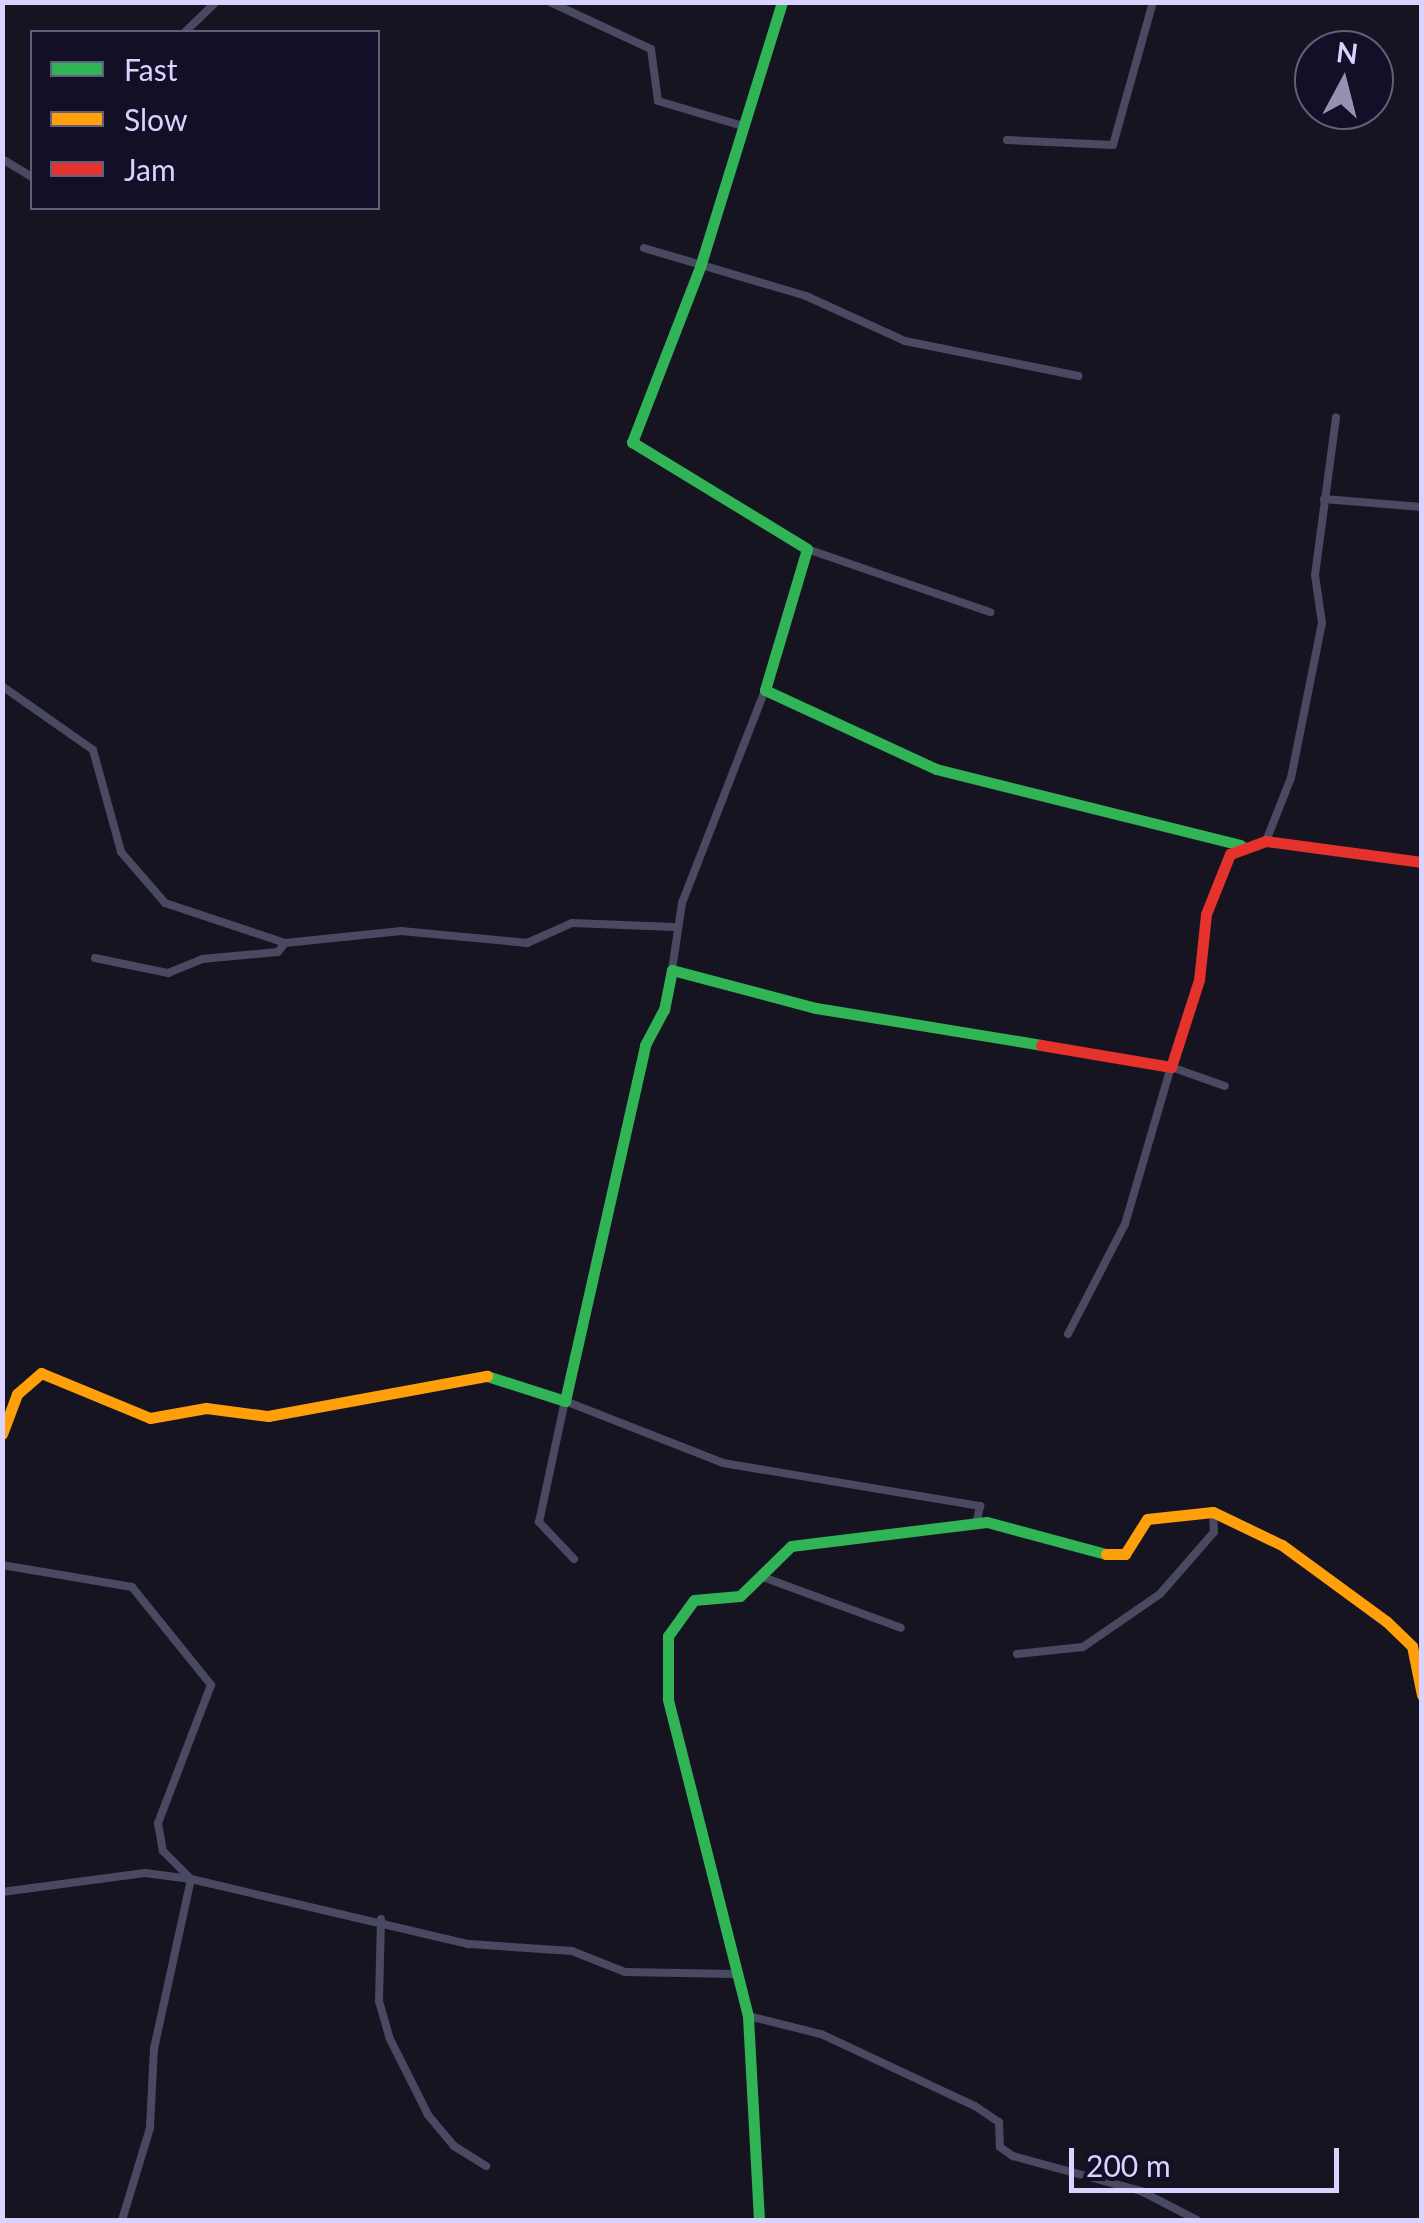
<!DOCTYPE html>
<html>
<head>
<meta charset="utf-8">
<style>
	body { margin:0 }
	#map { position:relative; width:1424px; height:2223px; overflow:hidden; background:#161421; font-family:Lato,sans-serif }
	div>[style] { position:absolute }
	[style*='--x'] { left:calc(var(--x)*1px); top:calc(var(--y)*1px); width:calc(var(--w)*1px); rotate:calc(var(--a)*1deg) }
	.street>* { height:8px; margin:-4px; padding:0 4px; transform-origin:4px; border-radius:4px; background:#4a4962 }
	.fast>* { height:11px; margin:-5.5px; padding:0 5.5px; transform-origin:5.5px; border-radius:5.5px; background:#30b455 }
	.slow>* { height:11px; margin:-5.5px; padding:0 5.5px; transform-origin:5.5px; border-radius:5.5px; background:#ff9f0a }
	.jam>* { height:11px; margin:-5.5px; padding:0 5.5px; transform-origin:5.5px; border-radius:5.5px; background:#e5322d }
	span { translate:-50% -50%; white-space:nowrap; text-align:center; line-height:1.15; -webkit-text-stroke:9px #130f26; paint-order:stroke }
	.frame { position:absolute; inset:0; border:5px solid #d9d4ff; pointer-events:none }
	.legend { position:absolute; left:30px; top:30px; width:350px; height:180px; box-sizing:border-box; background:#130f26; border:2px solid #625e7d; margin:0; padding:12px 18px; list-style:none; font-size:30px; color:#d9d4ff }
	.legend li { display:flex; align-items:center; gap:20px; height:50px }
	.legend b { width:50px; border:2px solid #625e7d }
	.north { position:absolute; left:1294px; top:30px; width:100px; height:100px; box-sizing:border-box; background:#130f26; border:2px solid #625e7d; border-radius:50%; rotate:7deg; font-size:28px; font-weight:700; line-height:40px; text-align:center; color:#d9d4ff }
	.north::after { content:''; display:block; margin:auto; width:35px; height:45px; background:#9591b1; clip-path:polygon(50% 0,100% 100%,50% 72%,0 100%) }
	.scale { position:absolute; left:1069px; top:2148px; width:270px; height:45px; box-sizing:border-box; border:5px solid #d9d4ff; border-top:0; padding-left:12px; font-size:30px; line-height:35px; white-space:nowrap; color:#d9d4ff; -webkit-text-stroke:8px #130f26; paint-order:stroke }
</style>
</head>
<body>
<div id="map">
	<div class="street">
		<div style="--x:550;--y:2;--w:111;--a:25"></div>
		<div style="--x:651;--y:49;--w:52;--a:82.3"></div>
		<div style="--x:658;--y:101;--w:89;--a:16.4"></div>
		<div style="--x:185;--y:32;--w:43;--a:-44.1"></div>
		<div style="--x:1007;--y:140;--w:106;--a:2.7"></div>
		<div style="--x:1113;--y:145;--w:148;--a:-74.4"></div>
		<div style="--x:2;--y:159;--w:35;--a:31"></div>
		<div style="--x:644;--y:248;--w:169;--a:16.5"></div>
		<div style="--x:806;--y:296;--w:109;--a:24.4"></div>
		<div style="--x:905;--y:341;--w:177;--a:11.4"></div>
		<div style="--x:1324;--y:499;--w:98;--a:4.7"></div>
		<div style="--x:807;--y:549;--w:194;--a:19"></div>
		<div style="--x:2;--y:686;--w:111;--a:35.1"></div>
		<div style="--x:93;--y:750;--w:106;--a:74.6"></div>
		<div style="--x:121;--y:852;--w:67;--a:49.2"></div>
		<div style="--x:165;--y:903;--w:126;--a:18.4"></div>
		<div style="--x:285;--y:943;--w:117;--a:-5.9"></div>
		<div style="--x:401;--y:931;--w:127;--a:5.4"></div>
		<div style="--x:527;--y:943;--w:49;--a:-24"></div>
		<div style="--x:572;--y:923;--w:102;--a:2.2"></div>
		<div style="--x:1266;--y:841;--w:68;--a:-68.4"></div>
		<div style="--x:1291;--y:778;--w:158;--a:-78.7"></div>
		<div style="--x:1322;--y:623;--w:49;--a:-98.3"></div>
		<div style="--x:1315;--y:575;--w:159;--a:-82.4"></div>
		<div style="--x:95;--y:958;--w:75;--a:11.6"></div>
		<div style="--x:168;--y:973;--w:37;--a:-22"></div>
		<div style="--x:202;--y:959;--w:76;--a:-5.3"></div>
		<div style="--x:278;--y:952;--w:11;--a:-52"></div>
		<div style="--x:672;--y:970;--w:68;--a:-81.5"></div>
		<div style="--x:682;--y:903;--w:229;--a:-68.7"></div>
		<div style="--x:1068;--y:1334;--w:124;--a:-62.6"></div>
		<div style="--x:1125;--y:1224;--w:164;--a:-73.7"></div>
		<div style="--x:1171;--y:1067;--w:57;--a:19.4"></div>
		<div style="--x:574;--y:1559;--w:51;--a:-133.4"></div>
		<div style="--x:539;--y:1522;--w:124;--a:-77.9"></div>
		<div style="--x:565;--y:1401;--w:170;--a:21.4"></div>
		<div style="--x:723;--y:1463;--w:261;--a:9.5"></div>
		<div style="--x:980;--y:1506;--w:14;--a:102"></div>
		<div style="--x:2;--y:1565;--w:132;--a:9.6"></div>
		<div style="--x:132;--y:1587;--w:126;--a:51.1"></div>
		<div style="--x:211;--y:1685;--w:148;--a:111"></div>
		<div style="--x:158;--y:1823;--w:28;--a:80"></div>
		<div style="--x:163;--y:1851;--w:40;--a:45"></div>
		<div style="--x:191;--y:1879;--w:285;--a:13.2"></div>
		<div style="--x:469;--y:1944;--w:103;--a:3.9"></div>
		<div style="--x:572;--y:1951;--w:57;--a:21.6"></div>
		<div style="--x:625;--y:1972;--w:110;--a:1"></div>
		<div style="--x:760;--y:1576;--w:150;--a:20.2"></div>
		<div style="--x:1017;--y:1654;--w:66;--a:-6.1"></div>
		<div style="--x:1083;--y:1647;--w:93;--a:-34.5"></div>
		<div style="--x:1160;--y:1594;--w:82;--a:-48.9"></div>
		<div style="--x:1214;--y:1532;--w:20;--a:-93"></div>
		<div style="--x:2;--y:1892;--w:144;--a:-7.6"></div>
		<div style="--x:145;--y:1873;--w:46;--a:7.4"></div>
		<div style="--x:191;--y:1879;--w:173;--a:102.3"></div>
		<div style="--x:154;--y:2048;--w:80;--a:92.9"></div>
		<div style="--x:150;--y:2128;--w:96;--a:106.9"></div>
		<div style="--x:381;--y:1919;--w:82;--a:91.4"></div>
		<div style="--x:379;--y:2001;--w:37;--a:74"></div>
		<div style="--x:389;--y:2037;--w:87;--a:63.4"></div>
		<div style="--x:428;--y:2115;--w:40;--a:50"></div>
		<div style="--x:454;--y:2146;--w:38;--a:32"></div>
		<div style="--x:748;--y:2016;--w:75;--a:13.9"></div>
		<div style="--x:821;--y:2034;--w:170;--a:25.1"></div>
		<div style="--x:975;--y:2106;--w:29;--a:34"></div>
		<div style="--x:999;--y:2122;--w:25;--a:88"></div>
		<div style="--x:1000;--y:2147;--w:16;--a:35"></div>
		<div style="--x:1013;--y:2156;--w:133;--a:15.3"></div>
		<div style="--x:1141;--y:2191;--w:63;--a:27.4"></div>
	</div>
	<div class="fast">
		<div style="--x:782;--y:2;--w:277;--a:107.2"></div>
		<div style="--x:700;--y:267;--w:188;--a:111.2"></div>
		<div style="--x:632;--y:442;--w:205;--a:31.4"></div>
		<div style="--x:807;--y:549;--w:147;--a:106.6"></div>
		<div style="--x:765;--y:690;--w:188;--a:24.8"></div>
		<div style="--x:936;--y:769;--w:314;--a:14"></div>
		<div style="--x:487;--y:1376;--w:82;--a:17.8"></div>
		<div style="--x:565;--y:1401;--w:365;--a:-77.3"></div>
		<div style="--x:645;--y:1045;--w:40;--a:-62"></div>
		<div style="--x:664;--y:1010;--w:41;--a:-78.7"></div>
		<div style="--x:672;--y:970;--w:149;--a:14.8"></div>
		<div style="--x:816;--y:1008;--w:228;--a:9.3"></div>
		<div style="--x:759;--y:2220;--w:204;--a:-93.1"></div>
		<div style="--x:748;--y:2016;--w:327;--a:-104.2"></div>
		<div style="--x:668;--y:1699;--w:63;--a:-90"></div>
		<div style="--x:668;--y:1636;--w:44;--a:-54.2"></div>
		<div style="--x:694;--y:1600;--w:46;--a:-5"></div>
		<div style="--x:740;--y:1596;--w:71;--a:-44.4"></div>
		<div style="--x:791;--y:1546;--w:197;--a:-7"></div>
		<div style="--x:987;--y:1522;--w:123;--a:15.1"></div>
	</div>
	<div class="slow">
		<div style="--x:2;--y:1434;--w:43;--a:-69.4"></div>
		<div style="--x:17;--y:1394;--w:32;--a:-41"></div>
		<div style="--x:41;--y:1373;--w:118;--a:22.4"></div>
		<div style="--x:150;--y:1418;--w:57;--a:-10.1"></div>
		<div style="--x:206;--y:1408;--w:63;--a:7.4"></div>
		<div style="--x:268;--y:1416;--w:223;--a:-10.4"></div>
		<div style="--x:1106;--y:1554;--w:19;--a:0"></div>
		<div style="--x:1125;--y:1554;--w:41;--a:-57.8"></div>
		<div style="--x:1147;--y:1519;--w:66;--a:-6.1"></div>
		<div style="--x:1213;--y:1512;--w:76;--a:25.6"></div>
		<div style="--x:1282;--y:1545;--w:129;--a:36.2"></div>
		<div style="--x:1386;--y:1621;--w:36;--a:44"></div>
		<div style="--x:1412;--y:1646;--w:50;--a:78.5"></div>
	</div>
	<div class="jam">
		<div style="--x:1041;--y:1045;--w:132;--a:9.6"></div>
		<div style="--x:1171;--y:1067;--w:91;--a:-72.2"></div>
		<div style="--x:1199;--y:980;--w:66;--a:-83.9"></div>
		<div style="--x:1206;--y:914;--w:65;--a:-68.2"></div>
		<div style="--x:1230;--y:854;--w:38;--a:-20"></div>
		<div style="--x:1266;--y:841;--w:157;--a:7.7"></div>
	</div>
	<div class="frame"></div>
	<ul class="legend">
	<li><b style="height:12px;background:#30b455"></b>Fast</li>
	<li><b style="height:12px;background:#ff9f0a"></b>Slow</li>
	<li><b style="height:12px;background:#e5322d"></b>Jam</li>
	</ul>
	<div class="north">N</div>
	<div class="scale">200 m</div>
</div>
</body>
</html>
